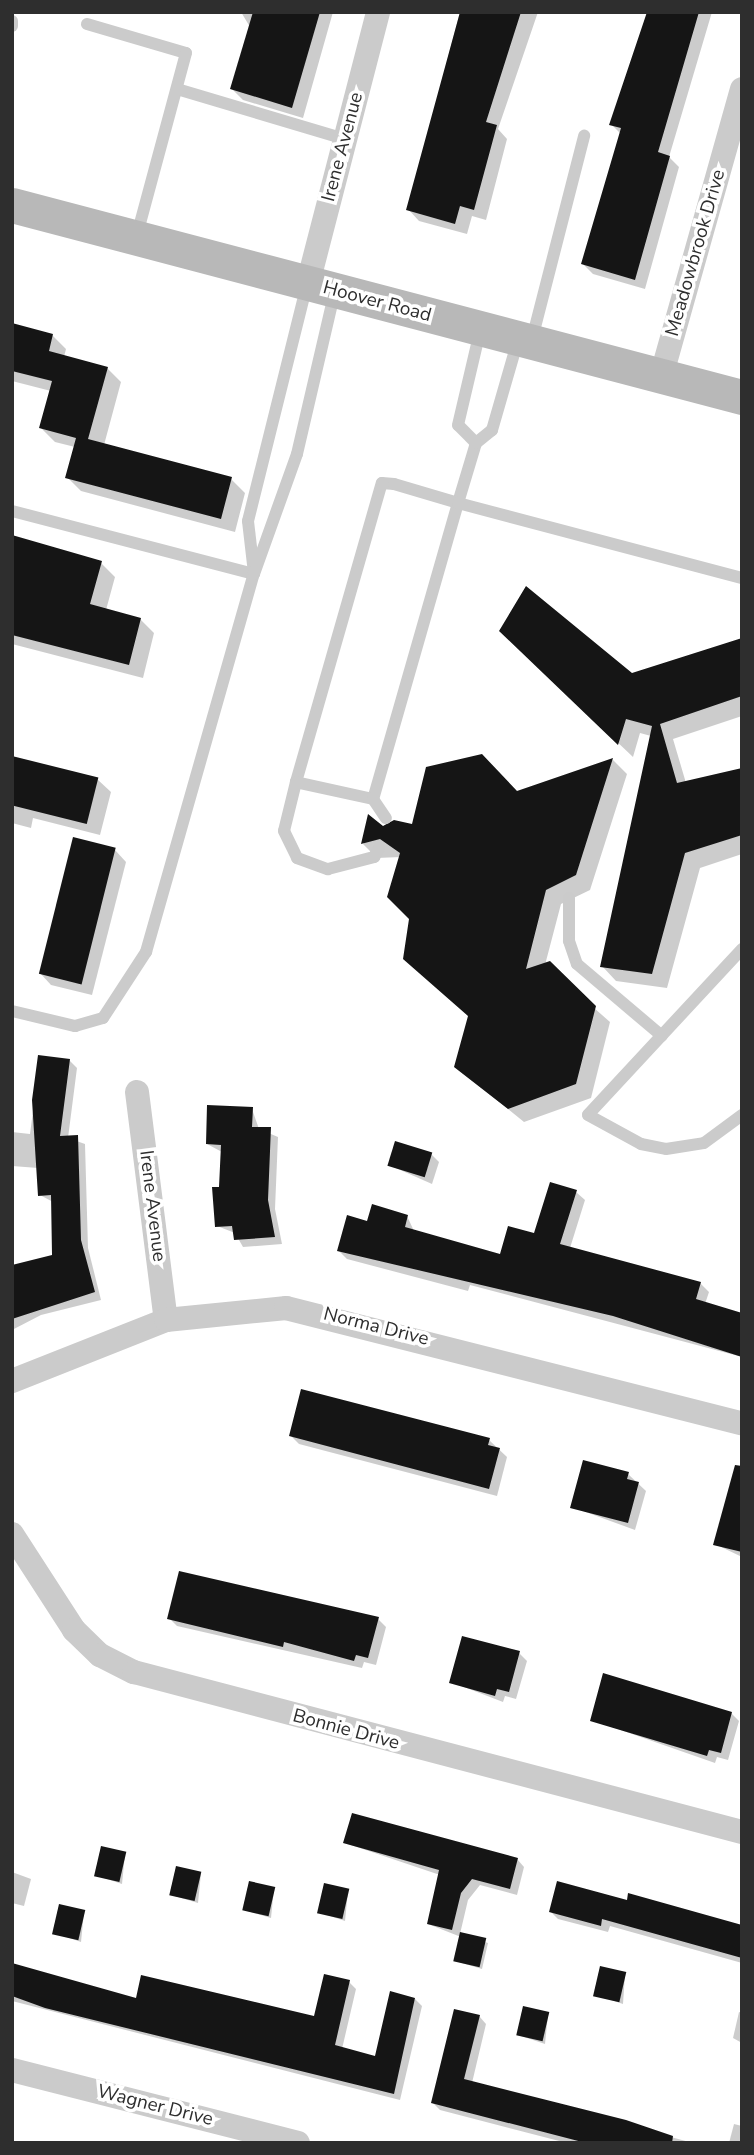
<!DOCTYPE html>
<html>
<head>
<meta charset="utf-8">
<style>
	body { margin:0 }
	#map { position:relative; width:754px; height:2155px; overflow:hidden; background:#fff; font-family:"Nunito Sans",sans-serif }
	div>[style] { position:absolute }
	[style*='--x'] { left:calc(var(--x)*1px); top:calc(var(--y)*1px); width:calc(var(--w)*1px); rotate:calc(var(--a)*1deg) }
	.shadow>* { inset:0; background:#0003 }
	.building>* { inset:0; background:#151515; transform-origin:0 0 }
	.service>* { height:12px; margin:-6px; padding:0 6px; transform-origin:6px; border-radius:6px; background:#cbcbcb }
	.minor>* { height:24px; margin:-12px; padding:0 12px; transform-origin:12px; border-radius:12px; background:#cbcbcb }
	.secondary>* { height:35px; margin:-17.5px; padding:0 17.5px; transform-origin:17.5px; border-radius:17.5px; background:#b8b8b8 }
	span { translate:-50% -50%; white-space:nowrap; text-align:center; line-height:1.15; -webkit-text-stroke:7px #fff; paint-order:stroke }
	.street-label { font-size:19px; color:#2e2e2e }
	.frame { position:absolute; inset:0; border:14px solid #2e2e2e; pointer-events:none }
</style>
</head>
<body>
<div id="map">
	<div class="shadow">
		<div style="clip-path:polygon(241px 12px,333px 12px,303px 118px,243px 100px,232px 89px,250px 27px)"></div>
		<div style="clip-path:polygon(460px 12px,538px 12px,498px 129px,507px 139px,486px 220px,472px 216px,467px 234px,419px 221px,408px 209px)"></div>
		<div style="clip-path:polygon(648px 12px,712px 12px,669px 157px,679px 167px,645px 289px,593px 274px,583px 264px,621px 134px,611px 124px)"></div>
		<div style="clip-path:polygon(12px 325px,52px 335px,66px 349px,64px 357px,107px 368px,121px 382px,104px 445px,231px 479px,245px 493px,235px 532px,81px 491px,67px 477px,75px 447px,55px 442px,41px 428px,51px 391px,12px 381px)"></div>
		<div style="clip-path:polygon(12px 537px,101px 563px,115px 577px,106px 610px,140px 619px,154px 633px,143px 678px,12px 644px)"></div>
		<div style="clip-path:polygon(742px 640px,742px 716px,673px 739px,686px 783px,742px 770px,742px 854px,700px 868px,667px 988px,616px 981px,602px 966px,651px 736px,640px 733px,633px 757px,516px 646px,631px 675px)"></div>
		<div style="clip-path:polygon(12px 758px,97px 779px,111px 792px,100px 835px,33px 818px,31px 828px,12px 823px)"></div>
		<div style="clip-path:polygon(613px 760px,627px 774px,590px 890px,561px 904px,545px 965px,610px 1022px,591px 1098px,524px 1122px,456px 1067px,470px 1017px,405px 959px,410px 918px,401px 857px,377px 858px,363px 844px,383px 828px,413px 826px)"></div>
		<div style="clip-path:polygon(115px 850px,126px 862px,92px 995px,51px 985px,40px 973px)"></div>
		<div style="clip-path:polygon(40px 1057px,69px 1060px,77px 1068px,68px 1138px,85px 1144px,88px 1248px,101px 1300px,41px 1315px,12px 1330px,12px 1277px,54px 1256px,53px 1202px,40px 1195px,38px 1168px,12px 1166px,12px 1132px,30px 1134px)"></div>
		<div style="clip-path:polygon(252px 1109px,259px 1129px,278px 1137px,275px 1209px,282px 1244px,243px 1247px,235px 1233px,217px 1226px,222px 1152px,207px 1144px)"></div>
		<div style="clip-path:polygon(431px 1154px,439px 1162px,432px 1184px,389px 1165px)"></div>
		<div style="clip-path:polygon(576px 1192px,585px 1200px,570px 1248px,700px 1283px,709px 1292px,705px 1304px,742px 1315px,742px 1357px,470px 1285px,468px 1291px,347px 1259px,338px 1250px,368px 1223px,407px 1216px,414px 1231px,501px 1256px,535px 1235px)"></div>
		<div style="clip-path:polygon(291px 1436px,489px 1440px,507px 1457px,497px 1496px,299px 1444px)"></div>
		<div style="clip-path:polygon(628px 1474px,646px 1491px,635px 1530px,572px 1507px)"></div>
		<div style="clip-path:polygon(742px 1503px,742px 1557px,715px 1544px)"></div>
		<div style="clip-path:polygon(169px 1618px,378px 1619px,386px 1627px,376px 1665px,364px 1662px,362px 1668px,177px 1626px)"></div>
		<div style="clip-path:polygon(519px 1653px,527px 1661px,516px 1699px,505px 1696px,503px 1702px,451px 1682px)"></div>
		<div style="clip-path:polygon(731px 1713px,739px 1721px,728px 1760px,717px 1757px,715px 1763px,592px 1720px)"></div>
		<div style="clip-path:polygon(345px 1843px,517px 1859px,524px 1867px,517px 1895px,480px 1885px,468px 1900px,460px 1934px,488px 1943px,482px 1969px,455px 1961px,461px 1937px,428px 1924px,440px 1875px)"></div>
		<div style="clip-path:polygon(125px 1854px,122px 1884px,95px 1875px)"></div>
		<div style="clip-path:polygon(12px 1872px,31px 1879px,24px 1906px,12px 1903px)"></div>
		<div style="clip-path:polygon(201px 1873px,198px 1903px,171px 1895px)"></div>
		<div style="clip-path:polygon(274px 1888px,271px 1918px,244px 1910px)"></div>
		<div style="clip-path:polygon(348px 1891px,345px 1921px,318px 1912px)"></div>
		<div style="clip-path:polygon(628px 1902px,742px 1927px,742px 1963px,610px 1926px,608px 1932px,558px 1919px,551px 1912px)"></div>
		<div style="clip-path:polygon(84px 1912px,81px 1942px,55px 1933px)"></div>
		<div style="clip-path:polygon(12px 1967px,137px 2000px,316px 2018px,349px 1982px,356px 1989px,342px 2049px,376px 2058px,415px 1999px,422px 2006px,400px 2100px,12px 2001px)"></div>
		<div style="clip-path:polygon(625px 1974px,623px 2004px,596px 1995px)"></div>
		<div style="clip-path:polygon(739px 2012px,742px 2013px,742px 2043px,733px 2038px)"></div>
		<div style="clip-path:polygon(548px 2014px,545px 2044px,518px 2035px)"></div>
		<div style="clip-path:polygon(479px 2016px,486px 2024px,472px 2083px,693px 2143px,567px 2143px,440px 2110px,433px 2103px)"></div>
		<div style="clip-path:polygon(734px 2124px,742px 2126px,742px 2143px,729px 2143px)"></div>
	</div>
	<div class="building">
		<div style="clip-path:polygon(253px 12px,320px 12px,292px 108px,230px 89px)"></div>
		<div style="clip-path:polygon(460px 12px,521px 12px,486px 122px,497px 125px,474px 210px,460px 206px,455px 224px,406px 210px)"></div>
		<div style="clip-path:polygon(647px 12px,699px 12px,658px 152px,670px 156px,635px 280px,581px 264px,621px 128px,609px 125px)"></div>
		<div style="clip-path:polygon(12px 323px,53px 334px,49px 351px,108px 367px,88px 439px,232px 477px,221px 519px,65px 478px,76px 438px,39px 428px,52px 381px,12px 371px)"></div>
		<div style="clip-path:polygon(12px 535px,102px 561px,90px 604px,141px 618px,129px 665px,12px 635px)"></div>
		<div style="clip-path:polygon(526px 586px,632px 673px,742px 638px,742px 696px,660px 724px,677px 783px,742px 768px,742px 835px,685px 853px,652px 974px,600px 967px,652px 726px,626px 719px,618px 745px,499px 631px)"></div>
		<div style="clip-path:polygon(482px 754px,517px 791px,613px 758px,576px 875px,546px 890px,526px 969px,550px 961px,596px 1006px,576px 1084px,508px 1109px,454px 1067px,468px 1016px,403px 959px,409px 919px,387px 897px,400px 853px,380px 839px,361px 844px,368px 814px,383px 826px,394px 820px,412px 824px,426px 767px)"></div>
		<div style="left:12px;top:756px;width:89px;height:48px;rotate:14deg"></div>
		<div style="left:73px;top:837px;width:44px;height:141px;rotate:14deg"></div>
		<div style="clip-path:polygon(38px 1055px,70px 1059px,60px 1136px,78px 1135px,81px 1240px,95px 1292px,12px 1319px,12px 1265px,52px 1255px,51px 1195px,38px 1196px,32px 1100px)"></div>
		<div style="clip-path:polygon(207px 1105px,253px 1107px,252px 1127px,271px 1127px,268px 1200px,275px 1237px,234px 1240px,232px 1226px,215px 1227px,212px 1187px,219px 1187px,221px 1145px,206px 1144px)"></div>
		<div style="left:395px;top:1141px;width:39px;height:26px;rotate:17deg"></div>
		<div style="clip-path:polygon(550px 1182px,577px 1190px,560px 1244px,701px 1282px,696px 1299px,742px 1313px,742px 1357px,613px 1316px,337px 1251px,347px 1215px,367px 1221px,372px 1204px,408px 1215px,405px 1227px,500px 1254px,508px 1226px,534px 1233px)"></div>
		<div style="clip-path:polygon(301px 1389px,490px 1438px,488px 1445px,500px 1448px,489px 1489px,289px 1436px)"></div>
		<div style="clip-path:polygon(583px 1460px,629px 1472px,627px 1479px,639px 1482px,628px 1523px,570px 1508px)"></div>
		<div style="clip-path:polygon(735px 1465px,742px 1466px,742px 1552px,713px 1545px)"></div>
		<div style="clip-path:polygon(179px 1571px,379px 1617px,368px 1658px,356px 1655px,354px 1661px,284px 1642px,283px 1647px,167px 1619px)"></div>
		<div style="clip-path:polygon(462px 1636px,520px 1651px,509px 1692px,497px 1689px,495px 1696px,449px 1683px)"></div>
		<div style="clip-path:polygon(603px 1673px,732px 1712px,721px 1753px,709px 1750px,707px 1756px,590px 1721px)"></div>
		<div style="clip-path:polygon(352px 1813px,518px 1858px,510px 1889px,472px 1879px,461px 1893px,452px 1930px,427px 1924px,439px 1870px,343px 1843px)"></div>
		<div style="left:101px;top:1846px;width:26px;height:31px;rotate:13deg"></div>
		<div style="left:176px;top:1866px;width:26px;height:30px;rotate:13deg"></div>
		<div style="left:249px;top:1881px;width:27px;height:30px;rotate:13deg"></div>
		<div style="clip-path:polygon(557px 1881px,627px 1900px,628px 1893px,742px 1925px,742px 1958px,602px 1919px,601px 1926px,549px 1912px)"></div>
		<div style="left:324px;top:1883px;width:26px;height:31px;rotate:13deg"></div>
		<div style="left:59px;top:1904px;width:27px;height:31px;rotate:13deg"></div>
		<div style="left:460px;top:1932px;width:27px;height:30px;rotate:13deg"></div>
		<div style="clip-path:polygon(12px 1963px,136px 1998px,141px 1975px,314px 2016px,324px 1974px,350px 1980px,335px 2045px,375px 2056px,390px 1991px,415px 1998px,394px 2094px,45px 2008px,12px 1996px)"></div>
		<div style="left:600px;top:1966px;width:27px;height:31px;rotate:13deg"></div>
		<div style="left:523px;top:2006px;width:27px;height:30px;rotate:13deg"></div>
		<div style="clip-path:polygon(454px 2009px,480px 2015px,464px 2079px,626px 2120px,673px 2136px,672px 2143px,586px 2143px,431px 2103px)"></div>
	</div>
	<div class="service">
		<div style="--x:12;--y:21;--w:5;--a:90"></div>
		<div style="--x:87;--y:24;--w:103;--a:16.3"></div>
		<div style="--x:186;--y:53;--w:188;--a:105.1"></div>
		<div style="--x:177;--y:89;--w:175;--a:16.6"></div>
		<div style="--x:532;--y:339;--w:210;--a:-75.6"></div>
		<div style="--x:518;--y:340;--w:94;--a:106.1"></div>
		<div style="--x:492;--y:430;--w:21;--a:141"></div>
		<div style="--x:476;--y:443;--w:63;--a:106.7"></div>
		<div style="--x:458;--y:503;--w:308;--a:106"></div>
		<div style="--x:373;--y:799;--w:79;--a:-167.6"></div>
		<div style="--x:296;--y:782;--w:311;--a:-74"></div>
		<div style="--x:382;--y:483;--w:12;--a:5"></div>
		<div style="--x:394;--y:484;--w:67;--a:16.5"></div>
		<div style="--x:458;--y:503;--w:294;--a:14.8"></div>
		<div style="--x:476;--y:443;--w:25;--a:-135"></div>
		<div style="--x:458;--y:425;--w:97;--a:-76.8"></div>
		<div style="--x:12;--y:511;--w:250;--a:14.6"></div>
		<div style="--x:254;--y:573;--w:52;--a:-96.6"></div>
		<div style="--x:248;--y:521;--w:244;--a:-76"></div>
		<div style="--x:296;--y:782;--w:50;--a:103.8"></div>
		<div style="--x:284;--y:831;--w:30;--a:64"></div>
		<div style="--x:297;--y:858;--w:33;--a:20"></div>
		<div style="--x:328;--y:869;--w:48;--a:-14.6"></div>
		<div style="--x:374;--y:857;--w:10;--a:-61"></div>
		<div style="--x:373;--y:799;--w:23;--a:56"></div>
		<div style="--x:569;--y:898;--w:43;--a:90"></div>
		<div style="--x:569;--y:941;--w:24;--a:71"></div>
		<div style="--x:577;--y:964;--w:111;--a:40.3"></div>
		<div style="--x:742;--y:949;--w:226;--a:132.9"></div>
		<div style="--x:588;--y:1115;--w:60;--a:28.7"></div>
		<div style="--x:641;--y:1144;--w:25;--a:11"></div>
		<div style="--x:666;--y:1149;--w:38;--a:-9"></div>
		<div style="--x:704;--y:1143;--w:47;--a:-36.4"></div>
		<div style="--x:12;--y:1011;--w:65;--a:13.4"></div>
		<div style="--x:75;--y:1026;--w:29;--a:-16"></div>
		<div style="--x:103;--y:1018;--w:79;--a:-56.9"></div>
		<div style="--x:146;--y:952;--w:393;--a:-74.1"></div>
		<div style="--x:254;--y:574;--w:127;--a:-70.3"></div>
		<div style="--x:297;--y:454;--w:167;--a:-76.9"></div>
	</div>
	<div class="minor">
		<div style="--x:308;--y:283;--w:280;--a:-75.5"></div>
		<div style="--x:661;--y:377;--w:299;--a:-74.3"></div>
		<div style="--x:137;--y:1092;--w:230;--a:82.8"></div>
		<div style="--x:12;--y:1381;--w:166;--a:-21.6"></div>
		<div style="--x:166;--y:1320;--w:121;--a:-5.7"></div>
		<div style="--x:286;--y:1308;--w:470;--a:14.2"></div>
		<div style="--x:12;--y:1534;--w:114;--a:57.1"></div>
		<div style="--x:74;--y:1630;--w:36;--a:44"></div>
		<div style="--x:100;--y:1655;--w:38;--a:27"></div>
		<div style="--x:134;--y:1672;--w:629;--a:14.74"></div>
		<div style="--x:12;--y:2070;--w:295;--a:14.3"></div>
	</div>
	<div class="secondary">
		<div style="--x:12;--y:205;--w:755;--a:14.74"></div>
	</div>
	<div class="street-label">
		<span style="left:343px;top:147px;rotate:-75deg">Irene Avenue</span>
		<span style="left:696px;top:253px;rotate:-74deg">Meadowbrook Drive</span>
		<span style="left:377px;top:302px;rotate:15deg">Hoover Road</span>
		<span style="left:152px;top:1206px;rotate:83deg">Irene Avenue</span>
		<span style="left:376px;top:1327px;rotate:14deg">Norma Drive</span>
		<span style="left:346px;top:1730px;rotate:15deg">Bonnie Drive</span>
		<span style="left:155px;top:2106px;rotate:14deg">Wagner Drive</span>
	</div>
	<div class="frame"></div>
</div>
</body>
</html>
